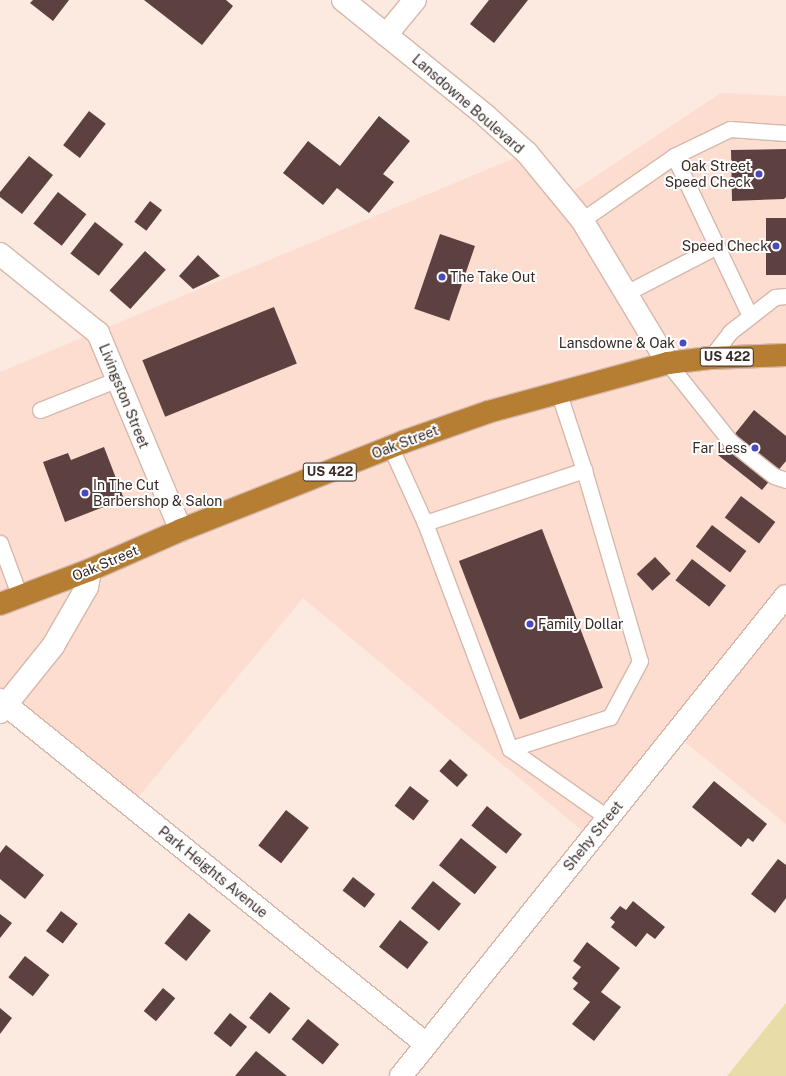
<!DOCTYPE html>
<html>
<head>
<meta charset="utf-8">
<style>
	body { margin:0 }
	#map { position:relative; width:786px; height:1076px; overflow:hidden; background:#fce9e0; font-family:"Public Sans",sans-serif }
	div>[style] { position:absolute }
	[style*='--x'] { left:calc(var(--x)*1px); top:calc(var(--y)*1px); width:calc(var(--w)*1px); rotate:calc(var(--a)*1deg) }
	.built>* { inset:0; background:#fcddcf }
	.green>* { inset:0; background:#e8dda8 }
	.building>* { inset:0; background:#5d4140; transform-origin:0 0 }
	.roads { filter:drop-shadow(1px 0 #d6b8ab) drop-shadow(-1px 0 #d6b8ab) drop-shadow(0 1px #d6b8ab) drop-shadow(0 -1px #d6b8ab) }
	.lane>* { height:15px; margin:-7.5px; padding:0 7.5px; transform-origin:7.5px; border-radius:7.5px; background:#fff }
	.street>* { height:22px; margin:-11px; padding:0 11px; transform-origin:11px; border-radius:11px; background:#fff }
	.secondary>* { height:22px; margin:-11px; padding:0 11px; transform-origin:11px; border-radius:11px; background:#fff }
	.highway>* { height:22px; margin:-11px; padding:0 11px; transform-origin:11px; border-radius:11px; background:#b57e32 }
	.dots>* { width:11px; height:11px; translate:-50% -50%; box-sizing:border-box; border:2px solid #fff; border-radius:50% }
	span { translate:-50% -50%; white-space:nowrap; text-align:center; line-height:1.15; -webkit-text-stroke:4px #fff; paint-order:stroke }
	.shield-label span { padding:1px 3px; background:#fff; border:1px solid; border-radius:3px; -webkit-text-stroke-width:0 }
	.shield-label { font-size:13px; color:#362a25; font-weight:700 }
	.street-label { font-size:14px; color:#362a25 }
	.poi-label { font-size:14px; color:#362a25 }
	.right { translate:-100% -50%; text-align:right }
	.left { translate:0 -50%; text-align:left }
</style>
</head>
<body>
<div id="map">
	<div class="built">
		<div style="clip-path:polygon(721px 93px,786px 96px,786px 824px,675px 734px,591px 838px,303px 598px,131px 806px,0 712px,0 372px,527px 153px,564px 197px)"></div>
	</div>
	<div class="green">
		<div style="clip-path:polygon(786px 1003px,786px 1076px,727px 1076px)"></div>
	</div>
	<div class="building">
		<div style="clip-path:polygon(33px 0,69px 0,53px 21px,30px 3px)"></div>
		<div style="clip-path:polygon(144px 0,226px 0,233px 6px,202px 45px)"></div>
		<div style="clip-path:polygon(489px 0,528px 0,494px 43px,470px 24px)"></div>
		<div style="left:89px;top:111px;width:21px;height:43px;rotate:37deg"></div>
		<div style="clip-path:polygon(379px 116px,410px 141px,383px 174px,394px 182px,369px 213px,337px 188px,323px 205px,283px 173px,308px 141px,340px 166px)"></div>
		<div style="clip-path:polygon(786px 149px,786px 197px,784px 199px,732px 201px,731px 150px)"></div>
		<div style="clip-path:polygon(29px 156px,53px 175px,22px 214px,0 197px,0 192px)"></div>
		<div style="left:58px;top:192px;width:36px;height:40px;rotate:38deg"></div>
		<div style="left:150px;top:201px;width:15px;height:26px;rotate:37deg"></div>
		<div style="left:766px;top:218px;width:20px;height:57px"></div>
		<div style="left:95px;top:222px;width:36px;height:40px;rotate:38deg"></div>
		<div style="left:440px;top:234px;width:37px;height:79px;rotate:19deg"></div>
		<div style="left:145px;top:251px;width:28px;height:53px;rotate:42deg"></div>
		<div style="clip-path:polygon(198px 255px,220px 276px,193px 289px,179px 276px)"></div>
		<div style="left:274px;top:307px;width:61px;height:142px;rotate:68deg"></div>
		<div style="clip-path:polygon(754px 410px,786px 436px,786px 461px,762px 490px,718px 455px)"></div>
		<div style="clip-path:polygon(104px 447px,124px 499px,65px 522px,43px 462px,68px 453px,71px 460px)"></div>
		<div style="left:741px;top:496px;width:43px;height:27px;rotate:37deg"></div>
		<div style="left:712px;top:525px;width:43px;height:27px;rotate:37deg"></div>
		<div style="left:542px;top:529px;width:170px;height:89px;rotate:69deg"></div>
		<div style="left:655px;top:557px;width:23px;height:25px;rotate:47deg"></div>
		<div style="left:692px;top:559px;width:43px;height:27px;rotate:38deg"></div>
		<div style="left:450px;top:759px;width:24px;height:16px;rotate:42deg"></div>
		<div style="clip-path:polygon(714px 781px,767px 824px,753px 842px,748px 838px,741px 847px,692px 807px)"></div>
		<div style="left:410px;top:786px;width:24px;height:25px;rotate:38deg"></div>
		<div style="left:487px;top:806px;width:45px;height:25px;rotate:39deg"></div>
		<div style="left:286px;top:810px;width:29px;height:45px;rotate:38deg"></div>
		<div style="left:461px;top:838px;width:46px;height:35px;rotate:39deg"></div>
		<div style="clip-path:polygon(6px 845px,44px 875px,25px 899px,0 879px,0 853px)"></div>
		<div style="clip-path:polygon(778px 859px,786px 865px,786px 898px,775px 913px,751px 894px)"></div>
		<div style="left:353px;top:877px;width:28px;height:17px;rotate:38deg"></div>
		<div style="left:433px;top:881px;width:36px;height:35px;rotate:39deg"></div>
		<div style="clip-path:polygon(633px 901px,665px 927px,655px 939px,647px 933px,636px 947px,611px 927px,615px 922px,610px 918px,620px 906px,626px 910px)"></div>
		<div style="left:61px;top:911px;width:21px;height:25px;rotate:37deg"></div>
		<div style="left:189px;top:913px;width:28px;height:39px;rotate:39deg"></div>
		<div style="clip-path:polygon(0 914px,12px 923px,0 938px)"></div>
		<div style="left:400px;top:920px;width:36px;height:34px;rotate:38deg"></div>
		<div style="clip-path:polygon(587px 942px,620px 968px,601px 992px,621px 1007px,594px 1041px,572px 1024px,590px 1002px,573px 989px,578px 983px,572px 978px,581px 967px,573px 961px)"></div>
		<div style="left:25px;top:956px;width:31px;height:27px;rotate:38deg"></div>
		<div style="left:163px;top:988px;width:16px;height:30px;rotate:40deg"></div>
		<div style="left:270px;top:992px;width:26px;height:33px;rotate:39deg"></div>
		<div style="clip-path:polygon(0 1008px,12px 1018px,0 1034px)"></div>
		<div style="left:230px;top:1013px;width:22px;height:26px;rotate:39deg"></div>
		<div style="left:308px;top:1019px;width:40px;height:26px;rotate:39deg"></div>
		<div style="clip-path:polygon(256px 1051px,287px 1076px,235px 1076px)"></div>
	</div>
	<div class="roads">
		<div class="lane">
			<div style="--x:674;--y:156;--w:177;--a:64.6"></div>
			<div style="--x:582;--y:220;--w:112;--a:-34.8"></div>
			<div style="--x:674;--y:156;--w:62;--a:-25.7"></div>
			<div style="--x:730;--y:129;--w:56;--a:4.1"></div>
			<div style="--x:626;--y:293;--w:102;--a:-27.3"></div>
			<div style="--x:710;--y:358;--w:33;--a:-52"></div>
			<div style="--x:730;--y:332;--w:57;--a:-37.9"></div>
			<div style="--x:775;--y:297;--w:11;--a:-5"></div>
			<div style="--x:668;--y:363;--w:100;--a:51.5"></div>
			<div style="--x:730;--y:441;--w:56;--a:38.5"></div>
			<div style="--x:774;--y:476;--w:13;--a:18"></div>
			<div style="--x:558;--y:391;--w:83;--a:71.8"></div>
			<div style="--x:40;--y:410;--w:84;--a:-21.7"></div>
			<div style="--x:391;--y:448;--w:82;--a:65.6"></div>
			<div style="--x:425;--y:523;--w:241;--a:69.4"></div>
			<div style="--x:510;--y:749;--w:120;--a:35.1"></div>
			<div style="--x:425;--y:523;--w:168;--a:-18.4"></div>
			<div style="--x:584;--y:470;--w:199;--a:73.7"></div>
			<div style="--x:640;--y:661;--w:64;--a:118.2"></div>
			<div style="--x:610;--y:717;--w:105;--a:162.3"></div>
			<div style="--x:0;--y:543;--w:58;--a:69.7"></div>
		</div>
		<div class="street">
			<div style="--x:386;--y:35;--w:45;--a:-50.4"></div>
			<div style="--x:0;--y:254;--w:126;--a:38.9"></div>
			<div style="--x:98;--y:333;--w:214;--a:67.2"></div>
			<div style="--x:0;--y:700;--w:548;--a:38.92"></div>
		</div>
		<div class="secondary">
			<div style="--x:343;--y:0;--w:184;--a:39"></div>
			<div style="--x:486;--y:116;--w:55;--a:42.1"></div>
			<div style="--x:527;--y:153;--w:87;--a:50.6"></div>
			<div style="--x:582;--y:220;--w:167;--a:59"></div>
			<div style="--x:0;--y:712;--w:85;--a:-51.2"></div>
			<div style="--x:53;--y:646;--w:68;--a:-60"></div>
			<div style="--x:87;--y:587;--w:17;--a:-80"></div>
			<div style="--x:401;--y:1076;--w:615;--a:-51.27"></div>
		</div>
		<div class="highway">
			<div style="--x:0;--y:604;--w:96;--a:-20.7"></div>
			<div style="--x:90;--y:570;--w:99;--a:-23.7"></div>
			<div style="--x:181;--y:530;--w:239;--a:-21.6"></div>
			<div style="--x:403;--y:442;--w:90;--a:-19.4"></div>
			<div style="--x:488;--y:412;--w:187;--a:-15.2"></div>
			<div style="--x:668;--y:363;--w:42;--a:-6.8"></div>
			<div style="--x:710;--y:358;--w:76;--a:-2.3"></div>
		</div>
	</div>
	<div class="dots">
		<div style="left:759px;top:174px;background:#494ac0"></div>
		<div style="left:776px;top:246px;background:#494ac0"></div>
		<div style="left:442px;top:277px;background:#494ac0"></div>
		<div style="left:683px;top:343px;background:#494ac0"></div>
		<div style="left:755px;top:448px;background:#494ac0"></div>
		<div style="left:85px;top:493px;background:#494ac0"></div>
		<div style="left:530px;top:624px;background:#494ac0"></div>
	</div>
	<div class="shield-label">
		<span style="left:727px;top:357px">US 422</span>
		<span style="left:330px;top:472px">US 422</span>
	</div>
	<div class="street-label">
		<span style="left:468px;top:104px;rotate:41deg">Lansdowne Boulevard</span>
		<span style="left:124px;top:396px;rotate:68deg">Livingston Street</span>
		<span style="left:405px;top:442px;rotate:-21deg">Oak Street</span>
		<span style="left:105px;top:563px;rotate:-23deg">Oak Street</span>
		<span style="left:593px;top:836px;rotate:-51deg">Shehy Street</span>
		<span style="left:213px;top:872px;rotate:39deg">Park Heights Avenue</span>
	</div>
	<div class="poi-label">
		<span class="right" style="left:751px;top:174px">Oak Street<br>Speed Check</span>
		<span class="right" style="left:768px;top:246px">Speed Check</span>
		<span class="left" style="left:450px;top:277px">The Take Out</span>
		<span class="right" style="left:675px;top:343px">Lansdowne &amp; Oak</span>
		<span class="right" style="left:747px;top:448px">Far Less</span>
		<span class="left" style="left:93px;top:493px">In The Cut<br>Barbershop &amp; Salon</span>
		<span class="left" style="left:538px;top:624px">Family Dollar</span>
	</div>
</div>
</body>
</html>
